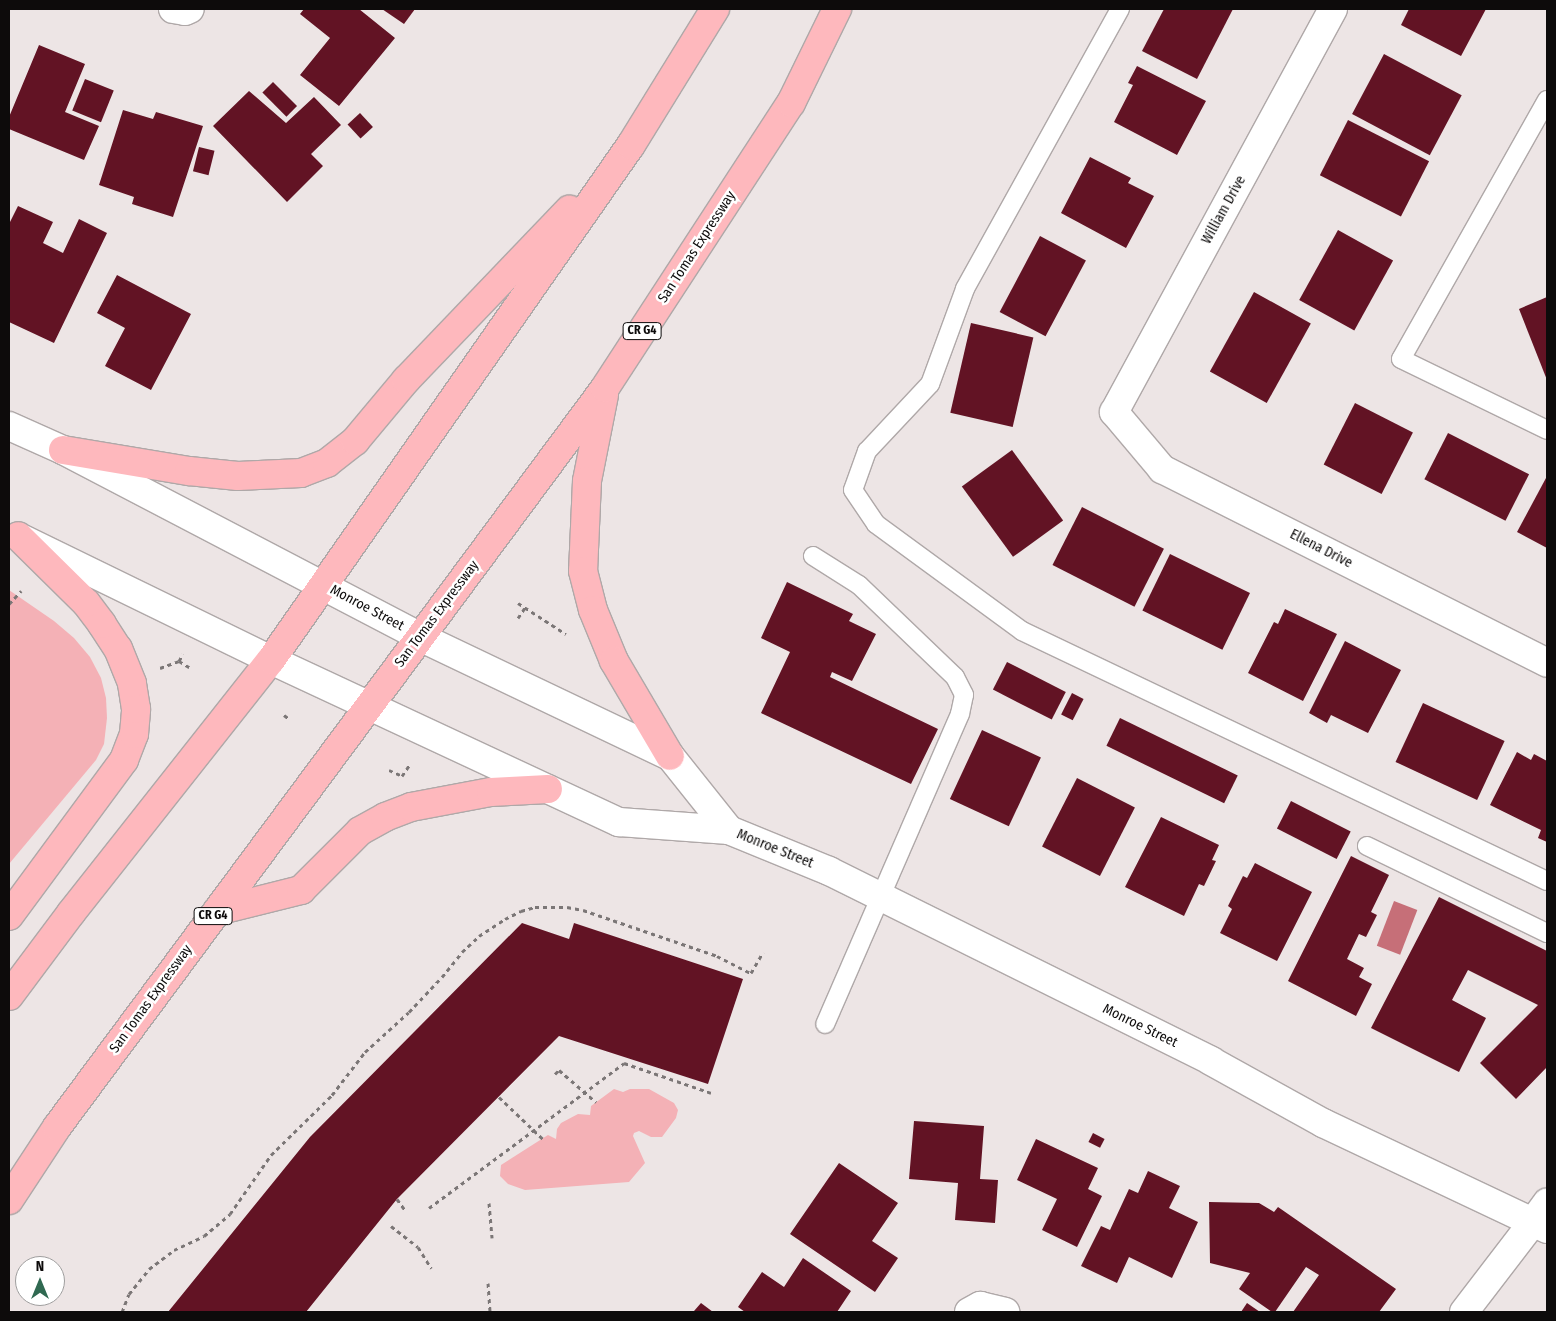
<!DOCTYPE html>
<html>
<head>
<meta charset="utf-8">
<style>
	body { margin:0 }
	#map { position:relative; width:1556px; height:1321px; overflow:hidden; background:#ede5e5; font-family:"Fira Sans Condensed",sans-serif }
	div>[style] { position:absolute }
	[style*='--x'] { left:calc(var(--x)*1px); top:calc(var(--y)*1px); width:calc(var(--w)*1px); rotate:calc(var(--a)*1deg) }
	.green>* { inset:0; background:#f4b1b6 }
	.water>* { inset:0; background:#c66f78; transform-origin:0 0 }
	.building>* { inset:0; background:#621324; transform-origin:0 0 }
	.path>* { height:3px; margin-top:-1.5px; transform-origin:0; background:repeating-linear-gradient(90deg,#7b7676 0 4px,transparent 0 8px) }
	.roads { filter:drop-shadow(1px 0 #afa8a8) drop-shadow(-1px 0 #afa8a8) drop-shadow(0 1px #afa8a8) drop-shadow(0 -1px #afa8a8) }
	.lane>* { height:18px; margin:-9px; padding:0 9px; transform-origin:9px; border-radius:9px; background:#fff }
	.street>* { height:28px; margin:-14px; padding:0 14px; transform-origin:14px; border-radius:14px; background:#fff }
	.secondary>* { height:28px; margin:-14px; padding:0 14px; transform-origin:14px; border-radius:14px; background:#fff }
	.highway>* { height:28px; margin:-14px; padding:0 14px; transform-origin:14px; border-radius:14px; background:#feb8bd }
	span { translate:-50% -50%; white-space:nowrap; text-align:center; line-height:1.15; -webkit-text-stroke:5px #fff; paint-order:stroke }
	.shield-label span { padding:1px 4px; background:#fff; border:1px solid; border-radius:4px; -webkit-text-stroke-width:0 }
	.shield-label { font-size:12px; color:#0d0b0b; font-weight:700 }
	.street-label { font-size:14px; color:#0d0b0b }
	.frame { position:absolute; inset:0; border:10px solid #0d0b0b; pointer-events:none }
	.north { position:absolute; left:15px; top:1256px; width:50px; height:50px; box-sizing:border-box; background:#fff; border:1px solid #9e9d9d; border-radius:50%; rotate:0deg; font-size:14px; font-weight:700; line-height:20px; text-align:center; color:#0d0b0b }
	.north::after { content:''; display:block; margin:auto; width:18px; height:22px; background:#306951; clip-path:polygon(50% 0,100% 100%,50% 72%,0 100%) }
</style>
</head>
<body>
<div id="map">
	<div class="green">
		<div style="clip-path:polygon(9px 590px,54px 621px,74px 638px,90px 657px,101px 678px,106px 698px,107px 718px,104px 744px,96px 760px,9px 864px)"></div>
		<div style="clip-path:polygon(614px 1089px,623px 1092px,630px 1089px,649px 1089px,674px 1103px,678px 1110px,676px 1118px,662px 1137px,651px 1137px,639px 1131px,634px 1133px,633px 1136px,645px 1163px,629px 1182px,525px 1190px,508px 1184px,500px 1176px,501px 1165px,548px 1135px,556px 1139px,557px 1129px,561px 1123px,578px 1114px,590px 1115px,591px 1106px)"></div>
	</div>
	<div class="water">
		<div style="left:1394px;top:901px;width:25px;height:48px;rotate:21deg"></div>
	</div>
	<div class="building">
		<div style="clip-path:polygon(304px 9px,359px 9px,395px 38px,339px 106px,300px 75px,330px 38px,300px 14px)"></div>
		<div style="clip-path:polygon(382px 9px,415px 9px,404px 24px)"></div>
		<div style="clip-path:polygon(1164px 9px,1233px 9px,1197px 79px,1142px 51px)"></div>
		<div style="clip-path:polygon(1409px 9px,1486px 9px,1461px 56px,1401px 25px)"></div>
		<div style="clip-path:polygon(39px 45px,85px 64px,65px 112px,99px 126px,84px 160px,9px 129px,9px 117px)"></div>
		<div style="left:1384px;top:54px;width:88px;height:68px;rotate:28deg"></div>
		<div style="clip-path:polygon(1137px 66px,1206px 101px,1177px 155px,1114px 122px,1133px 85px,1128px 83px)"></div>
		<div style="left:85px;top:79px;width:31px;height:34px;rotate:22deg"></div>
		<div style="left:273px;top:82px;width:34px;height:15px;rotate:45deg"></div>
		<div style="clip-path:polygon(249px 91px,286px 123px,314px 97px,341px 125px,311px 154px,323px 166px,287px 202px,213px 126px)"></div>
		<div style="clip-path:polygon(123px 110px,153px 119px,156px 112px,203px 126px,173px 217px,132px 204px,134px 197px,99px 185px)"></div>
		<div style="left:360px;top:113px;width:19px;height:17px;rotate:47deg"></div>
		<div style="left:1348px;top:120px;width:91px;height:62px;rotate:27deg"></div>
		<div style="left:199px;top:147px;width:16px;height:25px;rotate:14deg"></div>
		<div style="clip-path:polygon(1090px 157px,1131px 178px,1128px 183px,1154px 196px,1126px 248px,1061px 213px)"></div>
		<div style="clip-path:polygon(18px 206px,53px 222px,43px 243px,63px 253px,79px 219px,107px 233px,54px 343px,9px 322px,9px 224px)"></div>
		<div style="left:1338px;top:230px;width:63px;height:80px;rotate:29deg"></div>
		<div style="left:1040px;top:236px;width:52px;height:86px;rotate:28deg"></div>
		<div style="clip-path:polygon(117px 275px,191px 314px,151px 390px,105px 366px,125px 328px,97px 313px)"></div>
		<div style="left:1254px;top:292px;width:65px;height:91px;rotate:29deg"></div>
		<div style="clip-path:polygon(1547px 297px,1547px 380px,1519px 309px)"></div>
		<div style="left:971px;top:323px;width:64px;height:92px;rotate:13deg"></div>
		<div style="left:1355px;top:403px;width:65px;height:69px;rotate:27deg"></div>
		<div style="left:1448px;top:433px;width:91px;height:52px;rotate:27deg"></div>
		<div style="left:1012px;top:450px;width:87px;height:62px;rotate:54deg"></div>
		<div style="clip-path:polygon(1546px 478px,1547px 478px,1547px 548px,1517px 532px)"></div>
		<div style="left:1082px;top:507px;width:92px;height:65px;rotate:27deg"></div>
		<div style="left:1170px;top:554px;width:89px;height:63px;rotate:26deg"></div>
		<div style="clip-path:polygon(787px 582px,853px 614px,849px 621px,876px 634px,852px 681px,832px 672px,830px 677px,938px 729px,911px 784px,761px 713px,790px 652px,761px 638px)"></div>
		<div style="clip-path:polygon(1285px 609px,1337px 634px,1303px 701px,1248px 673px,1274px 622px,1278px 624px)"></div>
		<div style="clip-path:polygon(1345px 641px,1401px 670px,1368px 733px,1331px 715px,1327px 723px,1309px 713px)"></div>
		<div style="left:1007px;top:662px;width:66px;height:31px;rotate:27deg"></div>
		<div style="left:1072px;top:693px;width:13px;height:24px;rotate:27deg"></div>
		<div style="left:1423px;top:703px;width:90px;height:65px;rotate:25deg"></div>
		<div style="left:1120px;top:718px;width:131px;height:31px;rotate:26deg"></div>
		<div style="left:982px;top:730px;width:65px;height:76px;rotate:25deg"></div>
		<div style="clip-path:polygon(1517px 752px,1531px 760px,1534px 754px,1547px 761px,1547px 842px,1538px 838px,1541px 830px,1490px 805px)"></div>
		<div style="left:1077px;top:778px;width:65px;height:77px;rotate:27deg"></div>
		<div style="left:1291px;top:801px;width:67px;height:31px;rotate:27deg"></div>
		<div style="clip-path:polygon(1161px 817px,1219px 845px,1212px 860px,1216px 861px,1204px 886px,1199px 884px,1184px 916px,1125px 887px)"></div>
		<div style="clip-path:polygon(1351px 856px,1389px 875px,1371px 912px,1377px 915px,1366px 937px,1359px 934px,1347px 959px,1364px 968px,1359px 977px,1372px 984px,1356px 1016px,1288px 981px)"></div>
		<div style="clip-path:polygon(1255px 863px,1312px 892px,1277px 961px,1220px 933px,1232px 909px,1228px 906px,1243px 876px,1247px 878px)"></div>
		<div style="clip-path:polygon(1439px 897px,1547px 951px,1547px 1067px,1516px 1099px,1480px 1063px,1538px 1005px,1468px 970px,1452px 1000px,1486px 1018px,1459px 1072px,1371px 1028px)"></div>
		<div style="clip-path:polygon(522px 923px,569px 939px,574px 923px,743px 979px,708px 1084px,559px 1036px,397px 1199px,306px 1312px,168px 1312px,310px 1137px)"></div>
		<div style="clip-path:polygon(914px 1121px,984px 1126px,980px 1179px,998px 1180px,995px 1223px,955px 1220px,958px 1183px,909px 1179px)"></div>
		<div style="left:1093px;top:1133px;width:13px;height:10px;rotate:27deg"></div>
		<div style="clip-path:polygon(1036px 1139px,1098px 1168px,1088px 1189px,1102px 1196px,1077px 1247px,1042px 1230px,1057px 1199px,1017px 1180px)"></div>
		<div style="clip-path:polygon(839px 1163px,898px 1203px,872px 1241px,898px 1258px,875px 1292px,790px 1234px)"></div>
		<div style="clip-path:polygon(1148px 1171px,1180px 1186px,1169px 1208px,1198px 1222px,1172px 1278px,1129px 1257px,1117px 1283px,1081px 1266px,1101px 1226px,1110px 1230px,1129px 1189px,1138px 1193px)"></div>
		<div style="clip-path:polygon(1209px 1202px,1259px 1203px,1274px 1212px,1278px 1207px,1396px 1289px,1379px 1312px,1293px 1312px,1319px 1275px,1306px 1267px,1275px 1312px,1272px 1312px,1239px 1289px,1250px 1273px,1210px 1263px)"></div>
		<div style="clip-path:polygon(803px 1258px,851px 1291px,837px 1312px,745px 1312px,738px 1307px,762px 1272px,784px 1287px)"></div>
		<div style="clip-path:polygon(701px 1303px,713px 1312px,694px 1311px)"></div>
		<div style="clip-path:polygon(1247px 1303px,1260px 1312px,1241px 1312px)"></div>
	</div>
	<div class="path">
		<div style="--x:518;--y:603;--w:57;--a:32.9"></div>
		<div style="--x:9;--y:604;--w:18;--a:-47"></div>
		<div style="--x:518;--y:618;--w:14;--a:-56"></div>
		<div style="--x:179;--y:661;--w:12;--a:31"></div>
		<div style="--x:160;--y:668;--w:20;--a:-20"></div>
		<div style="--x:179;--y:661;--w:8;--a:-60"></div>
		<div style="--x:284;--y:715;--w:5;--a:37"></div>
		<div style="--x:389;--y:770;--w:12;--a:24"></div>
		<div style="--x:402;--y:776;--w:14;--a:-56"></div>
		<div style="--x:555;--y:1074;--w:6;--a:-45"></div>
		<div style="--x:559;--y:1070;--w:49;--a:40.9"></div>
		<div style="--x:499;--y:1097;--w:61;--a:43.7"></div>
		<div style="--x:397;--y:1199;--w:14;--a:54"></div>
		<div style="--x:489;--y:1203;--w:35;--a:85"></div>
		<div style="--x:429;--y:1208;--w:243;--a:-36.6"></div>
		<div style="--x:624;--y:1063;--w:92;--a:19"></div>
		<div style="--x:391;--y:1226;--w:34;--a:38"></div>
		<div style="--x:418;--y:1247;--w:25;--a:58"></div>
		<div style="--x:488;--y:1283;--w:28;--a:86"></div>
		<div style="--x:122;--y:1312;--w:19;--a:-69"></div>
		<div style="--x:129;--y:1294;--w:32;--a:-51"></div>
		<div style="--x:149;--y:1269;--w:31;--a:-37"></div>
		<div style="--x:174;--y:1250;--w:33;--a:-25"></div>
		<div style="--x:204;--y:1236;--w:34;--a:-40"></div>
		<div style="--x:230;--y:1214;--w:72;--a:-55.2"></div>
		<div style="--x:271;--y:1155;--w:86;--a:-44.5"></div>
		<div style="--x:332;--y:1095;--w:54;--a:-52.5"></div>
		<div style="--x:365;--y:1052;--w:59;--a:-42.3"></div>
		<div style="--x:409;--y:1012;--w:48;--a:-46.7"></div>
		<div style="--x:442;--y:977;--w:32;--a:-51"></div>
		<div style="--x:462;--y:952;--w:23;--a:-43"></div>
		<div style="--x:479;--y:936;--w:31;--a:-33"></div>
		<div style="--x:505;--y:919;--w:18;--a:-27"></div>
		<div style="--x:521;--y:911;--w:15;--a:-16"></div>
		<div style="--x:535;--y:907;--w:32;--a:0"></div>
		<div style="--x:567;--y:907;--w:16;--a:11"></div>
		<div style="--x:583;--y:910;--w:142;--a:18.9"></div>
		<div style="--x:717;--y:956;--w:38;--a:27"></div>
		<div style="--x:751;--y:973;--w:24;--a:-60"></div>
	</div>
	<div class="roads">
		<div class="lane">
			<div style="--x:1120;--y:9;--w:320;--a:119"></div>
			<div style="--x:965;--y:289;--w:101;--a:110.2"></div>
			<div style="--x:930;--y:384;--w:92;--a:133.2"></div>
			<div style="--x:867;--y:451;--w:41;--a:109.7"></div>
			<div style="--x:853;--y:490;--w:41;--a:55.9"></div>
			<div style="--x:876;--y:524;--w:181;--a:36.2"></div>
			<div style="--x:1022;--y:631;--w:581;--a:25.46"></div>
			<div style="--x:1547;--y:100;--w:297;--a:119.4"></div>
			<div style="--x:1401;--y:359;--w:162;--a:25.9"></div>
			<div style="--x:813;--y:556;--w:54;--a:32.2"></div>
			<div style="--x:859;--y:585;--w:133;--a:43.8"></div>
			<div style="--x:955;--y:677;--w:20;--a:63"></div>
			<div style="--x:964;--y:695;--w:19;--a:102"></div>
			<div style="--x:960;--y:714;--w:338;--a:113.5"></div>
			<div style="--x:1367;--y:846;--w:200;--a:25.8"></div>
		</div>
		<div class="street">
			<div style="--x:173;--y:9;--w:12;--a:9"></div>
			<div style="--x:185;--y:11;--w:5;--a:-22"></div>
			<div style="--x:1333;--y:9;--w:459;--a:118.5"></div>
			<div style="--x:1114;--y:412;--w:75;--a:49.9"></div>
			<div style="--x:1162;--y:469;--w:431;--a:26.7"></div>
			<div style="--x:1533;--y:1222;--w:24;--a:-54"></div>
			<div style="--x:969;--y:1312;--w:13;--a:-29"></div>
			<div style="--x:980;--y:1306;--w:26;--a:13"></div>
		</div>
		<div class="secondary">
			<div style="--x:9;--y:426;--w:59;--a:24"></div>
			<div style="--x:63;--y:450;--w:403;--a:27.6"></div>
			<div style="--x:420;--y:637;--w:277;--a:25.5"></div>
			<div style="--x:670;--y:756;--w:95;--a:51.4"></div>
			<div style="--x:23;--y:539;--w:276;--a:26"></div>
			<div style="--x:271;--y:660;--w:384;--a:25"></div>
			<div style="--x:619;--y:822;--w:110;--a:4.2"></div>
			<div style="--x:729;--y:830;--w:108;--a:22.3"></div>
			<div style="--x:829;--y:871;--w:427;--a:26.4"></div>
			<div style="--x:1211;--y:1061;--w:128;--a:29"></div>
			<div style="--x:1323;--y:1123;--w:248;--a:25.3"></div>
			<div style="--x:1464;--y:1312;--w:113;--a:-52.5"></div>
		</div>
		<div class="highway">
			<div style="--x:604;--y:395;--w:88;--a:101.2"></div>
			<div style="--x:587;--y:481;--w:90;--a:92.5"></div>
			<div style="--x:583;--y:571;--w:40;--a:75.6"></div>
			<div style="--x:593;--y:610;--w:55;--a:67.6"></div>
			<div style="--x:614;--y:661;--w:110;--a:59.5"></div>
			<div style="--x:63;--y:450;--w:128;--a:9.5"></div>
			<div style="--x:189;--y:471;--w:49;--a:5.8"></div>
			<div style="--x:238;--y:476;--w:63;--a:-2.7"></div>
			<div style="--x:301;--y:473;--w:28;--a:-21"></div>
			<div style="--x:327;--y:463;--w:36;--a:-38"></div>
			<div style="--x:355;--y:441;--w:80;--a:-50.1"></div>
			<div style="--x:406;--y:380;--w:236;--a:-46.2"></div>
			<div style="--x:217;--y:911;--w:87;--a:-14"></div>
			<div style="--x:301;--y:890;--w:83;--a:-45"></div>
			<div style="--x:360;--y:831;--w:29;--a:-29"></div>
			<div style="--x:385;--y:817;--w:28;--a:-21"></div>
			<div style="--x:411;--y:807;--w:81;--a:-10.6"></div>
			<div style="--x:491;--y:792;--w:57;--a:-3"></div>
			<div style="--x:9;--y:916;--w:194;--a:-53.6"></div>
			<div style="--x:124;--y:760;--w:28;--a:-69"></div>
			<div style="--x:134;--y:734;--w:25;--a:-85"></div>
			<div style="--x:136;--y:709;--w:26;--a:-99"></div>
			<div style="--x:132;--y:683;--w:37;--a:-112"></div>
			<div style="--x:118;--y:649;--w:30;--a:-123"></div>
			<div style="--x:102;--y:624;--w:26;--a:-127"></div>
			<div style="--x:86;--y:603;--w:95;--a:-135.4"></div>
			<div style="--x:9;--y:996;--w:104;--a:-53.2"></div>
			<div style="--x:71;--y:913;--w:323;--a:-51.7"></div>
			<div style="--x:271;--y:660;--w:628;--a:-55.05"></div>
			<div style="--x:631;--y:145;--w:160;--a:-58.3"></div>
			<div style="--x:9;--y:1200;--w:87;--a:-56.7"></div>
			<div style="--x:57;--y:1127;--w:920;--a:-53.44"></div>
			<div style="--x:605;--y:388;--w:340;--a:-56.9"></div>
			<div style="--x:791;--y:103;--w:105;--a:-63.9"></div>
		</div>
	</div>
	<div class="shield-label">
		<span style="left:642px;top:331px">CR G4</span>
		<span style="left:213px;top:916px">CR G4</span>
	</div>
	<div class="street-label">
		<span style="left:1224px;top:210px;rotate:-61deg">William Drive</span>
		<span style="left:697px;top:247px;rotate:-57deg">San Tomas Expressway</span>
		<span style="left:1321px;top:549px;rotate:27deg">Ellena Drive</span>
		<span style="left:367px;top:608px;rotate:28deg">Monroe Street</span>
		<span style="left:437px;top:614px;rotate:-53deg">San Tomas Expressway</span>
		<span style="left:775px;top:849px;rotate:22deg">Monroe Street</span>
		<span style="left:151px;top:999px;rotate:-54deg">San Tomas Expressway</span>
		<span style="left:1140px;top:1026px;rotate:26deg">Monroe Street</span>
	</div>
	<div class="frame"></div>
	<div class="north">N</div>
</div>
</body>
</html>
